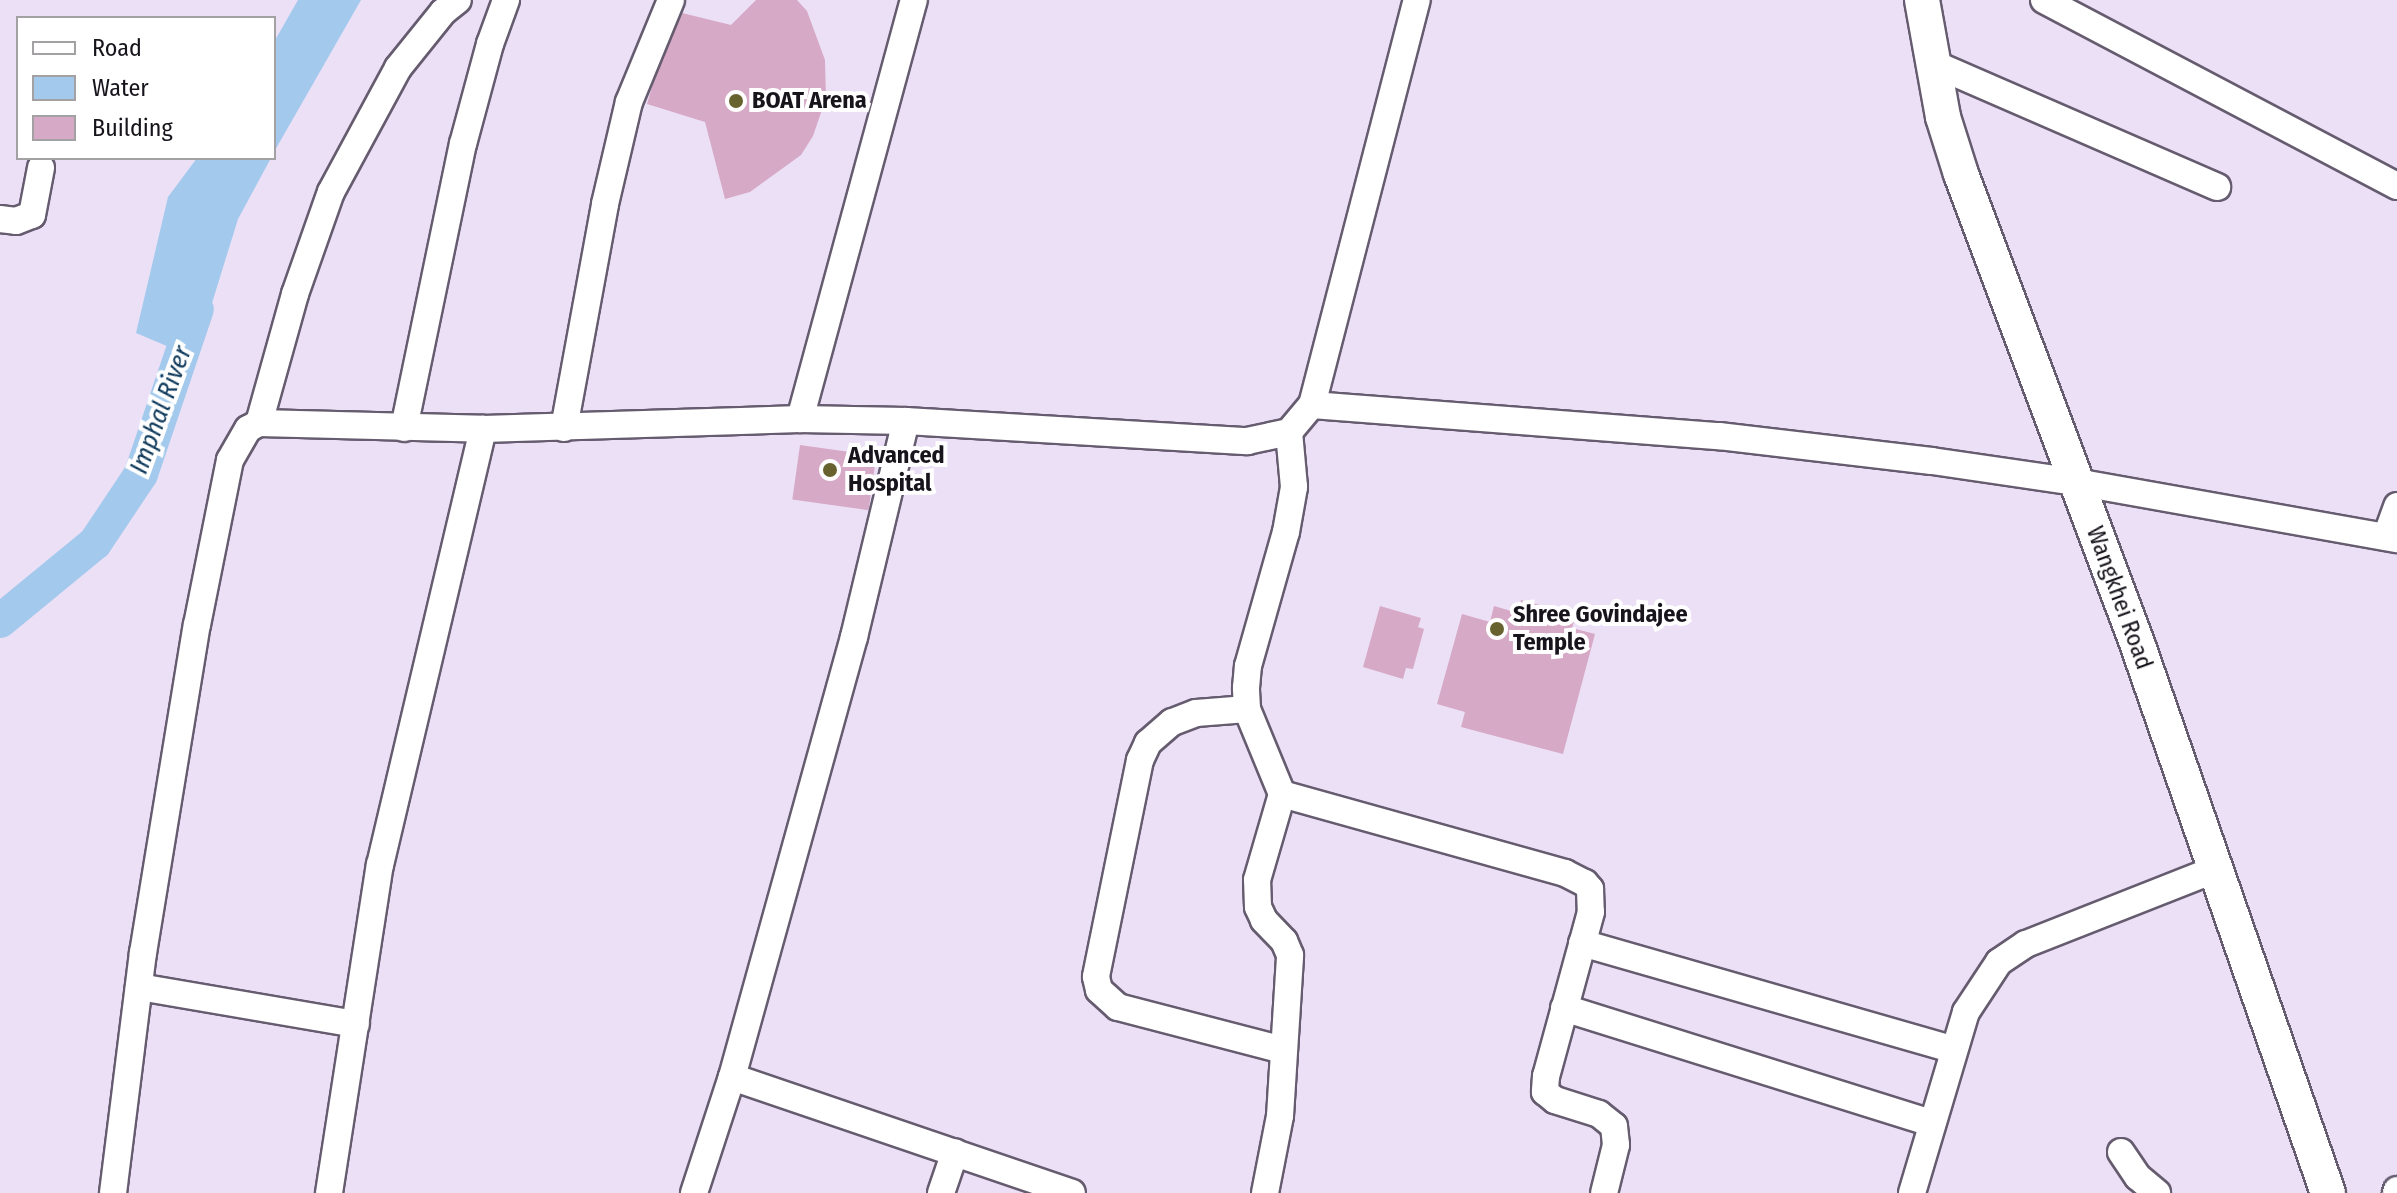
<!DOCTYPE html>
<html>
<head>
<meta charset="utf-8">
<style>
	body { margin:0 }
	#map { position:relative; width:2397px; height:1193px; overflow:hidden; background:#ece0f7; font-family:"Fira Sans Condensed",sans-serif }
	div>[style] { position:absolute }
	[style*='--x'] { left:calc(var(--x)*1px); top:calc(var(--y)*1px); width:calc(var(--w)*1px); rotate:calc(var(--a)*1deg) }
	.water>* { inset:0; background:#a3c9ec }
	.river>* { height:34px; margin:-17px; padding:0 17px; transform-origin:17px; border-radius:17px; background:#a3c9ec }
	.building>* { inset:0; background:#d6a9c6; transform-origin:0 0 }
	.roads { filter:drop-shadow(2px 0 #665c6f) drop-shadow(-2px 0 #665c6f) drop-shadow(0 2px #665c6f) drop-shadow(0 -2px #665c6f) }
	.minor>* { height:26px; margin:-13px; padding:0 13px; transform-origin:13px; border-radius:13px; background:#fff }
	.major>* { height:34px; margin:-17px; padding:0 17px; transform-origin:17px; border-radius:17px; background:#fff }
	.dots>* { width:22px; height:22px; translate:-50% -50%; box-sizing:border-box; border:4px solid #fff; border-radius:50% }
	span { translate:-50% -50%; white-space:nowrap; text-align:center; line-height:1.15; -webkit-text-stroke:8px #fff; paint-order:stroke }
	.poi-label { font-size:24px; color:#18141c; font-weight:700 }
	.left { translate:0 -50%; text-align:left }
	.street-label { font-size:24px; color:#18141c }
	.water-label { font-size:26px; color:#113b5d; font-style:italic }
	.legend { position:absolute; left:16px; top:16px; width:260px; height:144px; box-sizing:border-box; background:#fff; border:2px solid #a3a1a4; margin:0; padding:10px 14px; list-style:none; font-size:24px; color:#18141c }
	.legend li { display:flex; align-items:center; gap:16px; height:40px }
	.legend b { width:40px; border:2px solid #a3a1a4 }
</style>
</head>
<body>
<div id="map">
	<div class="water">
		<div style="clip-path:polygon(298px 0,361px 0,274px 152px,274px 42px)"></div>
		<div style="clip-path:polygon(197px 158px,271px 158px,238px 219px,195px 358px,136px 333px,168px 197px)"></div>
	</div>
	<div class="river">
		<div style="--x:0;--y:621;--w:123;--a:-39.4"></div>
		<div style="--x:95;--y:543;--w:83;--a:-56.3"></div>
		<div style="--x:141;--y:474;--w:174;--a:-71.3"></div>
	</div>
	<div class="building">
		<div style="clip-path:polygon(756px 0,797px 0,807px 11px,825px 60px,826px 98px,813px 136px,801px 155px,750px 192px,725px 199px,705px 122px,647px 104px,674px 11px,731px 25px)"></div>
		<div style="left:800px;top:445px;width:77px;height:55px;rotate:8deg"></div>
		<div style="clip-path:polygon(1521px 600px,1576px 615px,1572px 628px,1595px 634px,1563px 754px,1461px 727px,1465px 712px,1437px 704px,1462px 614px,1490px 622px,1494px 606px,1518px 613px)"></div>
		<div style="clip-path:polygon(1380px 606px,1421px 618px,1418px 627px,1424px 629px,1413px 669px,1406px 668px,1403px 679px,1363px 667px)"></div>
	</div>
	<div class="roads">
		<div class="minor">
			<div style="--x:2044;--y:0;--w:399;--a:27.8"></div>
			<div style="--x:1932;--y:63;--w:311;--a:23.5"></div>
			<div style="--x:0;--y:219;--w:16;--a:7"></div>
			<div style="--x:16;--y:221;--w:17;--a:-21"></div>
			<div style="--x:32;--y:215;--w:48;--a:-79.2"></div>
			<div style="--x:1312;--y:405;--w:408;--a:4.4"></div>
			<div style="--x:1719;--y:436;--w:214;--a:6.7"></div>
			<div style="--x:1932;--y:461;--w:146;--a:8.3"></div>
			<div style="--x:2076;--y:482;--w:326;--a:10.1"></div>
			<div style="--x:800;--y:419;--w:434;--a:-74.8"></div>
			<div style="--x:259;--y:423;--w:134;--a:-74.4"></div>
			<div style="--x:295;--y:294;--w:108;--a:-70.6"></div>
			<div style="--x:331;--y:192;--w:141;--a:-61.6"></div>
			<div style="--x:398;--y:68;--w:72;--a:-51.2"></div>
			<div style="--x:443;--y:12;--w:19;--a:-39"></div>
			<div style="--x:404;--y:428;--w:290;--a:-78.3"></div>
			<div style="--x:463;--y:144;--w:104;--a:-74.9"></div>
			<div style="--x:490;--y:44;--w:47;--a:-70"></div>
			<div style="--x:564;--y:428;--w:228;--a:-79.6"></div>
			<div style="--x:605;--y:204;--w:105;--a:-76.8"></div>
			<div style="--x:629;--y:102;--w:110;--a:-67.6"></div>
			<div style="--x:2386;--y:537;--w:33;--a:-70"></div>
			<div style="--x:1247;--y:709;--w:51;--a:175.5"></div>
			<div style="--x:1196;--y:713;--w:26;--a:159"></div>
			<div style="--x:1172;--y:722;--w:32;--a:139"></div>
			<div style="--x:1148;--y:743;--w:19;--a:115"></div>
			<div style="--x:1140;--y:760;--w:221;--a:101.5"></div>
			<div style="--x:1096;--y:977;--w:13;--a:77"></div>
			<div style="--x:1099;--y:990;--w:25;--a:42"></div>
			<div style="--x:1118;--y:1007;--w:171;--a:14.6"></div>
			<div style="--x:1282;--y:794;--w:294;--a:15.6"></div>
			<div style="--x:1565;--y:873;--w:22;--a:27"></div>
			<div style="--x:1585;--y:883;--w:8;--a:50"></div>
			<div style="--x:1590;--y:889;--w:23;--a:88"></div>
			<div style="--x:1591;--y:912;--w:170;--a:105.3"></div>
			<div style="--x:1546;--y:1076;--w:16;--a:94"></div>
			<div style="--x:1545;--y:1092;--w:13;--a:39"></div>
			<div style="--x:1555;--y:1100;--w:46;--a:17.7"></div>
			<div style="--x:1599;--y:1114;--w:19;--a:39"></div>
			<div style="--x:1614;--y:1126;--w:19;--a:84"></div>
			<div style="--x:1616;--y:1145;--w:49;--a:104"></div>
			<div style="--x:1582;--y:943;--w:387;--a:16"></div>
			<div style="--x:139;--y:987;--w:220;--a:9.7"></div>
			<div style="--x:1564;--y:1008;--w:386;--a:17.4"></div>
			<div style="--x:732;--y:1077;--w:359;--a:18.8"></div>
			<div style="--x:2121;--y:1152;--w:30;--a:56"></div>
			<div style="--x:2138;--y:1177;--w:25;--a:40"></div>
			<div style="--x:113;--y:1193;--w:242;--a:-82.9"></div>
			<div style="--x:143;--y:953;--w:332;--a:-80.7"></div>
			<div style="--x:197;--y:625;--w:168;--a:-78.7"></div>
			<div style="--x:230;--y:460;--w:36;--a:-60"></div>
			<div style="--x:248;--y:429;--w:13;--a:-29"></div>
			<div style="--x:259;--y:423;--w:224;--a:1.5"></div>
			<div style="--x:483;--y:429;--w:317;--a:-1.8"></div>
			<div style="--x:800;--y:419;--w:106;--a:1.1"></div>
			<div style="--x:906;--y:421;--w:342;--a:3.4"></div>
			<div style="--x:1247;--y:441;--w:43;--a:-12.1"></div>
			<div style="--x:1289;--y:432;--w:35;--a:-50"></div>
			<div style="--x:1312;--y:405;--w:418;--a:-75.5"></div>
			<div style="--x:329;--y:1193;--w:332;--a:-81.2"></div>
			<div style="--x:380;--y:865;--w:448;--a:-76.7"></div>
			<div style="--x:694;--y:1193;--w:122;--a:-71.9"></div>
			<div style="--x:732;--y:1077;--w:457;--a:-74.5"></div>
			<div style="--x:854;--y:637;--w:222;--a:-76.5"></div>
			<div style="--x:941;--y:1193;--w:43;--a:-71.1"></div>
			<div style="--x:1265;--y:1193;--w:78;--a:-79"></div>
			<div style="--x:1280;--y:1116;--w:161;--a:-86.4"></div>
			<div style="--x:1290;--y:955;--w:15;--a:-113"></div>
			<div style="--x:1284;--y:941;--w:29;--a:-134"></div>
			<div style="--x:1264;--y:920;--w:14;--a:-115"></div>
			<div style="--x:1258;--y:907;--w:27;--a:-92"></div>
			<div style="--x:1257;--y:880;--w:90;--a:-73.8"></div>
			<div style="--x:1282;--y:794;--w:92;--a:-112.4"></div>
			<div style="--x:1247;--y:709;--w:21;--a:-93"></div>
			<div style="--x:1246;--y:688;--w:22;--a:-85"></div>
			<div style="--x:1248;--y:666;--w:139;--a:-74.2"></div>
			<div style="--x:1286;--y:532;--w:46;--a:-79.9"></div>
			<div style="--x:1294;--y:487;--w:55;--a:-95.2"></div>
			<div style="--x:1912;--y:1193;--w:189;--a:-73.4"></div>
			<div style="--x:1966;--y:1012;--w:60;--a:-56.6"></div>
			<div style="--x:1999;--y:962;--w:32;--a:-34"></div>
			<div style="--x:2026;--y:944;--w:202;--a:-21.5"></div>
			<div style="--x:2396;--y:1193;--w:3;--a:-72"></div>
		</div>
		<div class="major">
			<div style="--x:1922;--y:0;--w:119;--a:79.8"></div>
			<div style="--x:1943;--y:117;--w:60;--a:72.5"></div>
			<div style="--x:1961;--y:174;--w:501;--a:69.43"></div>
			<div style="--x:2137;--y:643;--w:582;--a:70.85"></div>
		</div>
	</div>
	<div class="dots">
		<div style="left:736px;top:101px;background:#67622e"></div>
		<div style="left:830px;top:470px;background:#67622e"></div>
		<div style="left:1497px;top:629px;background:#67622e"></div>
	</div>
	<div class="poi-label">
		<span class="left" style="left:752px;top:101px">BOAT Arena</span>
		<span class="left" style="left:848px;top:470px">Advanced<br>Hospital</span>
		<span class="left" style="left:1513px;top:629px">Shree Govindajee<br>Temple</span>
	</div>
	<div class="street-label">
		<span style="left:2119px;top:598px;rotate:70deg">Wangkhei Road</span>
	</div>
	<div class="water-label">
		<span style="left:161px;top:410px;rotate:-70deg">Imphal River</span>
	</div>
	<ul class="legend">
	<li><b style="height:10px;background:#fff"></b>Road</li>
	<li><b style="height:22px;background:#a3c9ec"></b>Water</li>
	<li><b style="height:22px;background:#d6a9c6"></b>Building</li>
	</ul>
</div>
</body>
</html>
